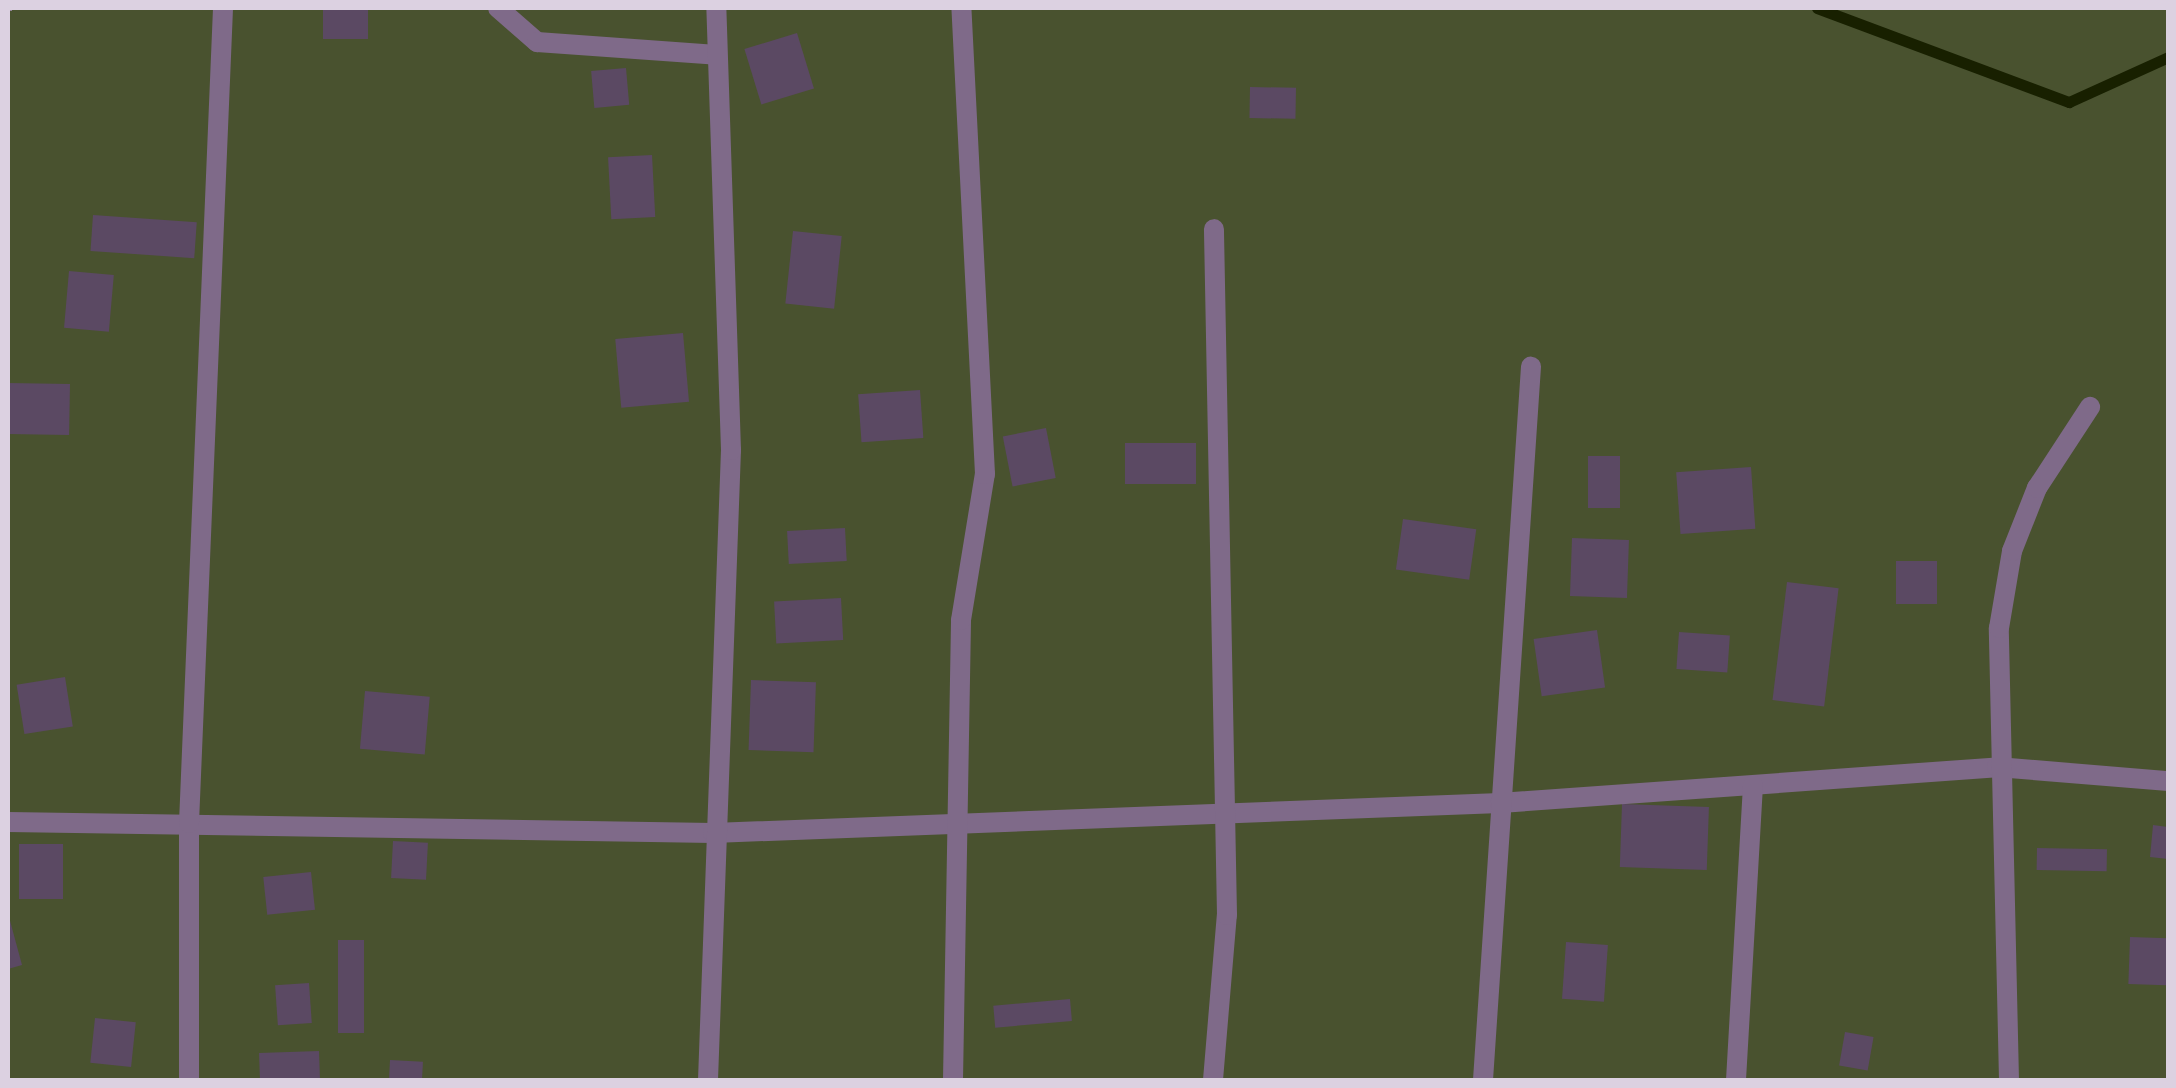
<!DOCTYPE html>
<html>
<head>
<meta charset="utf-8">
<style>
	body { margin:0 }
	#map { position:relative; width:2176px; height:1088px; overflow:hidden; background:#413049; font-family:Poppins,sans-serif }
	div>[style] { position:absolute }
	[style*='--x'] { left:calc(var(--x)*1px); top:calc(var(--y)*1px); width:calc(var(--w)*1px); rotate:calc(var(--a)*1deg) }
	.green>* { inset:0; background:#49522f; transform-origin:0 0 }
	.stream>* { height:11px; margin:-5.5px; padding:0 5.5px; transform-origin:5.5px; border-radius:5.5px; background:#182000 }
	.building>* { inset:0; background:#5b4963; transform-origin:0 0 }
	.path>* { height:6px; margin-top:-3px; transform-origin:0; background:repeating-linear-gradient(90deg,#94869a 0 5px,transparent 0 13px) }
	.minor>* { height:20px; margin:-10px; padding:0 10px; transform-origin:10px; border-radius:10px; background:#7f6a89 }
	span { translate:-50% -50%; white-space:nowrap; text-align:center; line-height:1.15; -webkit-text-stroke:10px #231c27; paint-order:stroke }
	.frame { position:absolute; inset:0; border:10px solid #dcd1e1; pointer-events:none }
</style>
</head>
<body>
<div id="map">
	<div class="green">
		<div style="left:8px;top:8px;width:2160px;height:1072px"></div>
	</div>
	<div class="stream">
		<div style="--x:1817;--y:8;--w:269;--a:20.5"></div>
		<div style="--x:2069;--y:102;--w:109;--a:-24.4"></div>
	</div>
	<div class="building">
		<div style="left:323px;top:8px;width:45px;height:31px"></div>
		<div style="left:797px;top:33px;width:58px;height:55px;rotate:73deg"></div>
		<div style="left:626px;top:68px;width:37px;height:35px;rotate:85deg"></div>
		<div style="left:1250px;top:87px;width:46px;height:31px;rotate:1deg"></div>
		<div style="left:652px;top:155px;width:62px;height:44px;rotate:87deg"></div>
		<div style="left:93px;top:215px;width:104px;height:36px;rotate:4deg"></div>
		<div style="left:793px;top:231px;width:49px;height:73px;rotate:6deg"></div>
		<div style="left:69px;top:271px;width:45px;height:57px;rotate:5deg"></div>
		<div style="left:683px;top:333px;width:69px;height:68px;rotate:85deg"></div>
		<div style="left:8px;top:383px;width:62px;height:51px;rotate:1deg"></div>
		<div style="left:920px;top:390px;width:48px;height:62px;rotate:86deg"></div>
		<div style="left:1046px;top:428px;width:51px;height:44px;rotate:79deg"></div>
		<div style="left:1196px;top:443px;width:41px;height:71px;rotate:90deg"></div>
		<div style="left:1588px;top:456px;width:32px;height:52px"></div>
		<div style="left:1751px;top:467px;width:62px;height:75px;rotate:86deg"></div>
		<div style="left:1403px;top:519px;width:74px;height:51px;rotate:8deg"></div>
		<div style="left:845px;top:528px;width:33px;height:58px;rotate:87deg"></div>
		<div style="left:1572px;top:538px;width:57px;height:58px;rotate:2deg"></div>
		<div style="left:1896px;top:561px;width:41px;height:43px"></div>
		<div style="left:1787px;top:582px;width:52px;height:119px;rotate:7deg"></div>
		<div style="left:841px;top:598px;width:42px;height:67px;rotate:87deg"></div>
		<div style="left:1597px;top:630px;width:58px;height:64px;rotate:82deg"></div>
		<div style="left:1679px;top:632px;width:51px;height:37px;rotate:4deg"></div>
		<div style="left:65px;top:677px;width:50px;height:49px;rotate:81deg"></div>
		<div style="left:751px;top:680px;width:65px;height:70px;rotate:2deg"></div>
		<div style="left:365px;top:691px;width:65px;height:58px;rotate:5deg"></div>
		<div style="left:1622px;top:804px;width:87px;height:63px;rotate:2deg"></div>
		<div style="clip-path:polygon(2153px 825px,2168px 827px,2168px 859px,2150px 857px)"></div>
		<div style="left:393px;top:841px;width:35px;height:37px;rotate:3deg"></div>
		<div style="left:19px;top:844px;width:44px;height:55px"></div>
		<div style="left:2037px;top:848px;width:70px;height:22px;rotate:1deg"></div>
		<div style="left:311px;top:872px;width:38px;height:48px;rotate:84deg"></div>
		<div style="clip-path:polygon(9px 917px,22px 965px,8px 969px,8px 917px)"></div>
		<div style="left:2130px;top:937px;width:38px;height:47px;rotate:2deg"></div>
		<div style="left:338px;top:940px;width:26px;height:93px"></div>
		<div style="left:1566px;top:942px;width:42px;height:57px;rotate:4deg"></div>
		<div style="left:309px;top:983px;width:40px;height:34px;rotate:86deg"></div>
		<div style="left:1070px;top:999px;width:22px;height:77px;rotate:85deg"></div>
		<div style="left:95px;top:1018px;width:41px;height:45px;rotate:6deg"></div>
		<div style="left:1845px;top:1032px;width:29px;height:34px;rotate:10deg"></div>
		<div style="left:319px;top:1051px;width:29px;height:60px;rotate:88deg"></div>
		<div style="left:390px;top:1060px;width:33px;height:20px;rotate:3deg"></div>
	</div>
	<div class="path">
		<div style="--x:8;--y:8;--w:4;--a:0"></div>
	</div>
	<div class="minor">
		<div style="--x:498;--y:8;--w:52;--a:41.1"></div>
		<div style="--x:537;--y:42;--w:180;--a:4.1"></div>
		<div style="--x:8;--y:822;--w:705;--a:0.89"></div>
		<div style="--x:713;--y:833;--w:788;--a:-2.18"></div>
		<div style="--x:1500;--y:803;--w:498;--a:-4.1"></div>
		<div style="--x:1997;--y:767;--w:172;--a:4.7"></div>
		<div style="--x:189;--y:1080;--w:257;--a:-90"></div>
		<div style="--x:189;--y:823;--w:816;--a:-87.61"></div>
		<div style="--x:708;--y:1080;--w:630;--a:-87.91"></div>
		<div style="--x:731;--y:450;--w:442;--a:-91.9"></div>
		<div style="--x:953;--y:1080;--w:460;--a:-89"></div>
		<div style="--x:961;--y:620;--w:148;--a:-80.7"></div>
		<div style="--x:985;--y:474;--w:467;--a:-92.9"></div>
		<div style="--x:1213;--y:1080;--w:166;--a:-85.2"></div>
		<div style="--x:1227;--y:915;--w:686;--a:-91.09"></div>
		<div style="--x:1483;--y:1080;--w:715;--a:-86.15"></div>
		<div style="--x:1736;--y:1080;--w:295;--a:-86.7"></div>
		<div style="--x:2009;--y:1080;--w:452;--a:-91.3"></div>
		<div style="--x:1999;--y:628;--w:78;--a:-80.4"></div>
		<div style="--x:2012;--y:551;--w:68;--a:-68.4"></div>
		<div style="--x:2037;--y:488;--w:97;--a:-56.8"></div>
	</div>
	<div class="frame"></div>
</div>
</body>
</html>
